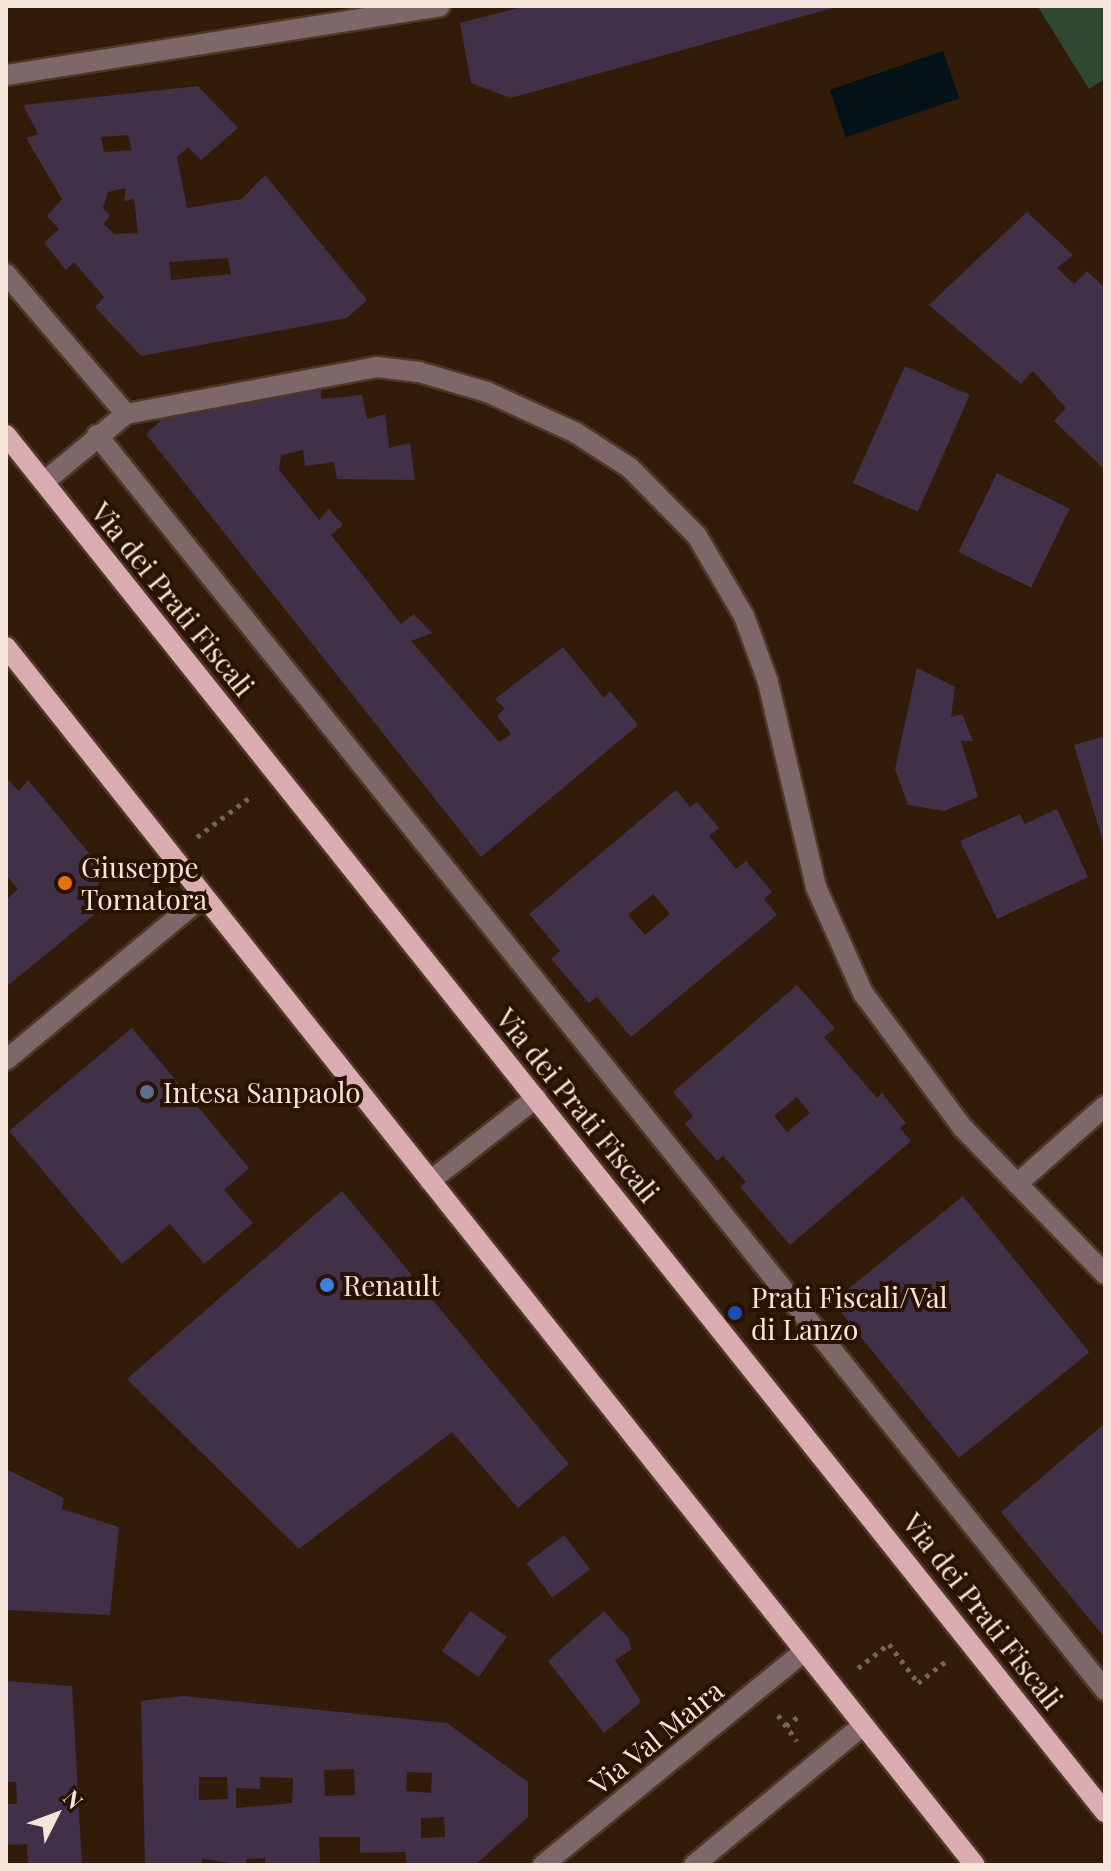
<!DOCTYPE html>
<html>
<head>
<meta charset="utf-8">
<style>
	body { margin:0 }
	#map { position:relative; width:1111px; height:1871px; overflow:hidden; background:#331b0a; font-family:"Playfair Display",serif }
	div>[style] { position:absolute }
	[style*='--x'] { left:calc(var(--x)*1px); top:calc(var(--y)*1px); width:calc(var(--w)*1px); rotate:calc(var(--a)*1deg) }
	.green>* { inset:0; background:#304831 }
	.water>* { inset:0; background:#021217; transform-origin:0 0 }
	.building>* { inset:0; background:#403048; transform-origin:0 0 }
	.path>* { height:5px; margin-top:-2.5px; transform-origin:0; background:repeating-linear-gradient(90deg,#786354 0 4px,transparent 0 10px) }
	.roads { filter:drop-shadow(2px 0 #4e3727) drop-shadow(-2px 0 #4e3727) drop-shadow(0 2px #4e3727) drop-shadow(0 -2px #4e3727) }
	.minor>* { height:20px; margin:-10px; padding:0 10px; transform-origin:10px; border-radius:10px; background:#7e6769 }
	.major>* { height:20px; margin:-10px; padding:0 10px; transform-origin:10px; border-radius:10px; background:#dbacb2 }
	.dots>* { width:22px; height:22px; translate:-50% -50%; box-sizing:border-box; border:4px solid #291202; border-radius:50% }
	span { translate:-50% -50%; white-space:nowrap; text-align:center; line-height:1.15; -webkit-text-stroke:8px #291202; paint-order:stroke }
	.street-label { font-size:28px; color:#f5e4d9 }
	.poi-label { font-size:28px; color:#f5e4d9 }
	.left { translate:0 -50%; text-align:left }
	.frame { position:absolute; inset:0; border:8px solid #f5e4d9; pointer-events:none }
	.north { position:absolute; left:16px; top:1775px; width:80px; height:80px; -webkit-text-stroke:6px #291202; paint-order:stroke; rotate:48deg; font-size:22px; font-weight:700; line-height:32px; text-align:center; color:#f5e4d9 }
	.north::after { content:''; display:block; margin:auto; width:28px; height:36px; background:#f5e4d9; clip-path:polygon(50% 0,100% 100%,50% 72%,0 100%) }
</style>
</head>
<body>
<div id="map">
	<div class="green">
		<div style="clip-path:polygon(1105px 6px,1105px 79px,1089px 89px,1038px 7px)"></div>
	</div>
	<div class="water">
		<div style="left:943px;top:51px;width:50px;height:120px;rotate:71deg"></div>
	</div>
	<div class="building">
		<div style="clip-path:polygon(527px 6px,836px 6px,836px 7px,511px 98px,471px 83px,460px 23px)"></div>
		<div style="clip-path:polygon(evenodd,198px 86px,238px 128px,201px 160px,188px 147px,177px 157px,187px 208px,242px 199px,265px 175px,367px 300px,347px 318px,141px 356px,95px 307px,104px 297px,74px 262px,66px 270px,44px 243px,59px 229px,47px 216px,62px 199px,26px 138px,38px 134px,23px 105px,198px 86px,128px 135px,132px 150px,104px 152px,101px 137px,128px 135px,198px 86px,126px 188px,124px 201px,134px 199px,138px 233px,114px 234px,104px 224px,110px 215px,103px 208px,108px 192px,126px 188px,198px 86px,228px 258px,231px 274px,171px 280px,169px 262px,228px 258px)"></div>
		<div style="clip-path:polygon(1027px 212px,1073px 255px,1057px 268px,1074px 284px,1087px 271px,1105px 288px,1105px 470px,1054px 421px,1066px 408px,1033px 371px,1021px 384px,929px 305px)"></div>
		<div style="left:905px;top:366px;width:71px;height:128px;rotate:24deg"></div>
		<div style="clip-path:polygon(321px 390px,321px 399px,362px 395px,367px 419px,385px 414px,389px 448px,410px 443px,415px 480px,337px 479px,334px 462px,305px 466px,303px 450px,281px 455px,279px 470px,319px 520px,329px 509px,343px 525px,331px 535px,401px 624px,414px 614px,432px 633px,411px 641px,499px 742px,511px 734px,497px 716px,505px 709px,495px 699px,563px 647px,604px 698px,610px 691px,638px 725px,481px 857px,146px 434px,171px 411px)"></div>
		<div style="left:997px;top:473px;width:81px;height:88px;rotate:26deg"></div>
		<div style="clip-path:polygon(917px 668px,955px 687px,951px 717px,962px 714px,973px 741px,961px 741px,978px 797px,944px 811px,908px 805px,895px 769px)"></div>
		<div style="clip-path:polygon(1105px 736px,1105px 845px,1104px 845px,1074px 745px)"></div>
		<div style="clip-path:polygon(6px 778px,19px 791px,28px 780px,109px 877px,97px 884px,111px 901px,6px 987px,6px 900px,18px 889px,6px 875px)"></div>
		<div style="clip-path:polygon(evenodd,676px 790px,690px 807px,697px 802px,719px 828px,709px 836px,736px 869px,746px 861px,772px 892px,764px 899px,777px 915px,631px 1037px,597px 997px,589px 1003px,551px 959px,560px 951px,529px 914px,676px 790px,653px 894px,670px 914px,645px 935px,628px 915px,653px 894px)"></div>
		<div style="clip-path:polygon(1057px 809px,1088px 877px,997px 919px,960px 841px,1020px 814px,1025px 824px)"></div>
		<div style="clip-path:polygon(evenodd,797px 985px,835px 1028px,824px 1037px,877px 1098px,882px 1093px,906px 1123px,900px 1128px,911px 1141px,790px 1245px,740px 1187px,746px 1182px,723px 1156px,717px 1161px,685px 1124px,693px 1116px,673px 1092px,797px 985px,797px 1097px,810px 1113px,787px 1132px,774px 1116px,797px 1097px)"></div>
		<div style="clip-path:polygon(132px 1028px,249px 1168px,224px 1190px,253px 1223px,204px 1264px,170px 1224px,122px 1264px,9px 1131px)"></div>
		<div style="clip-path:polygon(342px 1191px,569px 1464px,518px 1508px,452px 1432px,299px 1549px,127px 1379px)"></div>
		<div style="left:963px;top:1196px;width:201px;height:168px;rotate:51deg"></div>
		<div style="clip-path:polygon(1105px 1423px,1105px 1638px,1001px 1512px)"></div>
		<div style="clip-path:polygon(6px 1469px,64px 1498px,62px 1509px,119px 1527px,110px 1615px,6px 1610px)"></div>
		<div style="left:564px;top:1535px;width:43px;height:47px;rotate:53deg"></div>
		<div style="left:470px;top:1611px;width:45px;height:49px;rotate:35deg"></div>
		<div style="clip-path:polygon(604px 1611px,629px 1639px,631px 1650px,615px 1660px,641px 1702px,604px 1733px,548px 1661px)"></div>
		<div style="clip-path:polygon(6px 1681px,72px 1686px,82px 1865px,28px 1865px,27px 1844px,6px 1845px,6px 1804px,17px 1804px,16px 1782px,6px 1782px)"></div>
		<div style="clip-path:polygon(evenodd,183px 1696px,447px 1723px,528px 1782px,528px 1817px,475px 1865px,407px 1865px,405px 1852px,360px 1853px,360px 1837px,319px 1837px,320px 1865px,265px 1865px,265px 1858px,246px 1859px,246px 1865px,202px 1859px,202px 1865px,145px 1865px,141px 1701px,183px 1696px,354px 1769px,355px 1795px,325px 1796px,324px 1770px,354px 1769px,183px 1696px,407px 1772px,432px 1773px,431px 1793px,406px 1791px,407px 1772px,183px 1696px,199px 1777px,227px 1777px,228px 1799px,199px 1800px,199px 1777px,183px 1696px,260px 1777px,293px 1778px,292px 1803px,236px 1808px,236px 1788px,260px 1789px,260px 1777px,183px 1696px,444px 1817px,445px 1837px,421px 1838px,421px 1818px,444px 1817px)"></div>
	</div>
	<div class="path">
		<div style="--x:197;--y:837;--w:70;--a:-36.9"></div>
		<div style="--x:858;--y:1668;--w:39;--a:-38"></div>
		<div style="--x:889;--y:1644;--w:49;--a:53.4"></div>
		<div style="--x:918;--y:1683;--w:34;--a:-38"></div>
		<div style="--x:778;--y:1715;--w:32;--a:54"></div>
		<div style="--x:786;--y:1726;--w:18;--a:-38"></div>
	</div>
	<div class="roads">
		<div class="minor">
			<div style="--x:6;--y:75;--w:439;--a:-9"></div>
			<div style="--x:6;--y:274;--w:184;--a:49.4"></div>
			<div style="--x:97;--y:435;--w:1610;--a:51.23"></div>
			<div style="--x:44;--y:482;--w:107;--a:-39.7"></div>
			<div style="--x:126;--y:414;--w:255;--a:-10.6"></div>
			<div style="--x:377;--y:367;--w:42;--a:6.8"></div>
			<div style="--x:419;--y:372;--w:71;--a:16.4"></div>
			<div style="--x:487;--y:392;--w:98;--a:24.7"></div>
			<div style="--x:576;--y:433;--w:64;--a:32.9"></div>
			<div style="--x:630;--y:468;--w:95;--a:45.4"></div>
			<div style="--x:697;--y:536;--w:93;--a:59.6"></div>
			<div style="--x:744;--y:616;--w:70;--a:70"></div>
			<div style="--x:768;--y:682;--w:211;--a:76.8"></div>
			<div style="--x:816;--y:887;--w:116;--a:66.1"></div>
			<div style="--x:863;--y:993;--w:168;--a:53.5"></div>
			<div style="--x:963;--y:1128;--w:204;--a:45.8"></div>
			<div style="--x:6;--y:1060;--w:254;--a:-39.7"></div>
			<div style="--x:430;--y:1181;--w:135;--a:-38.1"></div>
			<div style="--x:1017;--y:1184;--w:118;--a:-41.6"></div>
			<div style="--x:543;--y:1865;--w:336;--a:-39.3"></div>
			<div style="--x:694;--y:1865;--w:218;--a:-39.6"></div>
		</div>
		<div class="major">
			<div style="--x:6;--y:435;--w:1762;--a:51.41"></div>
			<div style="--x:6;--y:647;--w:1556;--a:51.5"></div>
		</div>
	</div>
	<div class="dots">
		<div style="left:65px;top:883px;background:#e8710a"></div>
		<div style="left:147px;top:1092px;background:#5c6f8a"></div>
		<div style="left:327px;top:1285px;background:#3f7fe0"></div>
		<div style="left:735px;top:1313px;background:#1a4fb4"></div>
	</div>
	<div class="street-label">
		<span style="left:173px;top:599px;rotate:51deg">Via dei Prati Fiscali</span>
		<span style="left:578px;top:1105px;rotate:51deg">Via dei Prati Fiscali</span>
		<span style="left:983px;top:1611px;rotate:52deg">Via dei Prati Fiscali</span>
		<span style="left:656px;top:1737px;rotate:-39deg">Via Val Maira</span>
	</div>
	<div class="poi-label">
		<span class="left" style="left:81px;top:883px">Giuseppe<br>Tornatora</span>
		<span class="left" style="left:163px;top:1092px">Intesa Sanpaolo</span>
		<span class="left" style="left:343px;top:1285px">Renault</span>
		<span class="left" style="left:751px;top:1313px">Prati Fiscali/Val<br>di Lanzo</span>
	</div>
	<div class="frame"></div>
	<div class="north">N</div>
</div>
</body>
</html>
